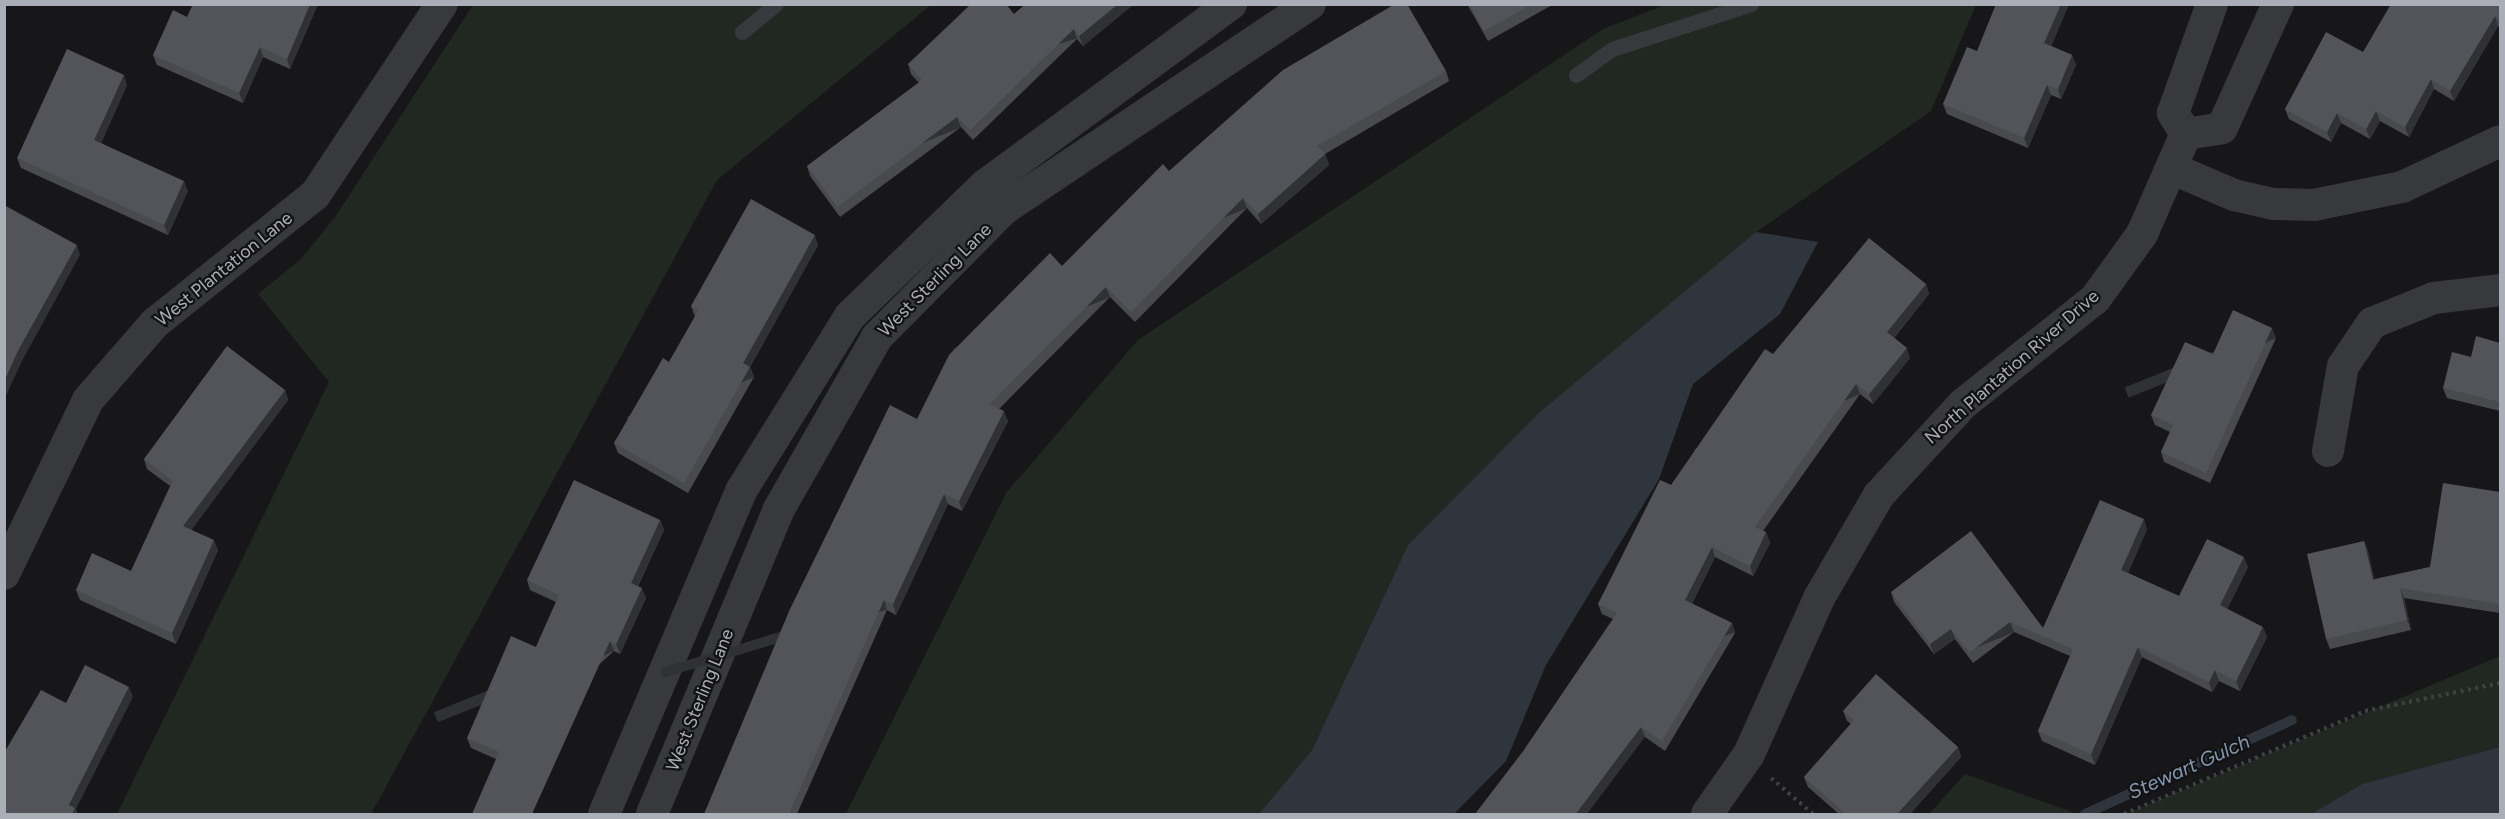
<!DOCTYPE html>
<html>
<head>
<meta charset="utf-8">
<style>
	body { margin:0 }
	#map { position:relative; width:2505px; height:819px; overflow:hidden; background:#171719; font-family:Figtree,sans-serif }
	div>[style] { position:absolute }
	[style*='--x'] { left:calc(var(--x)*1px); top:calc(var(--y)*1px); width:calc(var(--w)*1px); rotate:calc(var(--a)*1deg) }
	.green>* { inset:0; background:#212822 }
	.water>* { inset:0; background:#2e353c }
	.stream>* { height:10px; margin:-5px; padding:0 5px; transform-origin:5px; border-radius:5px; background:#2e353c }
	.path>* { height:4px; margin-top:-2px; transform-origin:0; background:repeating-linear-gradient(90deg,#3e4044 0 3px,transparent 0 7.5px) }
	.lane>* { height:15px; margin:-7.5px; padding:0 7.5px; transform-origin:7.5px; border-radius:7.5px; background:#38393d }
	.street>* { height:32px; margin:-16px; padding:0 16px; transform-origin:16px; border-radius:16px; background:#38393d }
	.wall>* { inset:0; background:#484a4e }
	.shaded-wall>* { inset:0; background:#303134; transform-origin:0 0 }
	.building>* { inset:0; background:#535459 }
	span { translate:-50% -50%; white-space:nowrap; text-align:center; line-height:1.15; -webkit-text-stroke:4.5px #121214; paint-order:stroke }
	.street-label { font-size:18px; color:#aaaeb7 }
	.water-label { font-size:20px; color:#8499af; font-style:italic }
	.frame { position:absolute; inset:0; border:6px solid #aaaeb7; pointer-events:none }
</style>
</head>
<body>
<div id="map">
	<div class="green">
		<div style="clip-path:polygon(473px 5px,931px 5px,717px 180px,371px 814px,117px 814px,329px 382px,258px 294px,301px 259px,335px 217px)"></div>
		<div style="clip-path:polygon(1665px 5px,1976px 5px,1931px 111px,1756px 232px,1408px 545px,1312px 750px,1259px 814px,846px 814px,1006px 493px,1138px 340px,1603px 29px)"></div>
		<div style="clip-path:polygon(2500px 656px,2500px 747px,2362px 784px,2311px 814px,2126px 814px)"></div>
		<div style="clip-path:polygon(1965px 774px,2078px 814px,1929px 814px)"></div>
	</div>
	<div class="water">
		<div style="clip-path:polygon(1756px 232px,1818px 242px,1780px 314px,1693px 384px,1659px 479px,1546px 665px,1506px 761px,1454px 814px,1259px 814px,1312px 750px,1408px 545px,1540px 412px)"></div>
		<div style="clip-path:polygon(2500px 747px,2500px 814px,2311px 814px,2362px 784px)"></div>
	</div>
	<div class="stream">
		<div style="--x:2085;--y:814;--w:227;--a:-24.4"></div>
	</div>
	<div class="path">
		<div style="--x:1771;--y:778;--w:55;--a:40.6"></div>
		<div style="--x:2124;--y:814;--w:262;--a:-23.1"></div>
		<div style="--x:2365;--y:711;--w:138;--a:-11.7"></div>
	</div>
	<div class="lane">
		<div style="--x:742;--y:32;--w:44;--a:-39.5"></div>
		<div style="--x:1576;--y:75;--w:44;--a:-35.8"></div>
		<div style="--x:1612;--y:49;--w:146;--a:-17.9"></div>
	</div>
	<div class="street">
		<div style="--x:2186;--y:134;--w:36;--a:-9"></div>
		<div style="--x:2222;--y:128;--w:136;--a:-65.7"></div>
		<div style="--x:2186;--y:134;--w:25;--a:-122"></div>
		<div style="--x:2173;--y:113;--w:116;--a:-70.3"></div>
		<div style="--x:2171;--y:168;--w:69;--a:23.2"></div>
		<div style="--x:2234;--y:195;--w:40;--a:13"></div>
		<div style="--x:2273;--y:204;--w:41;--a:1.4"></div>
		<div style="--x:2314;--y:205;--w:90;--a:-11.6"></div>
		<div style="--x:2402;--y:187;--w:108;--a:-25.1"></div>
		<div style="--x:2328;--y:451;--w:86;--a:-80"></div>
		<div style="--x:2343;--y:366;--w:52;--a:-56"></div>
		<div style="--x:2372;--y:323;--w:67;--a:-22"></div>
		<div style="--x:2434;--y:298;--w:66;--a:-6.9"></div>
		<div style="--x:4;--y:574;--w:193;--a:-64.2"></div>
		<div style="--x:88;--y:400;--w:102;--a:-49"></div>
		<div style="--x:155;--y:323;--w:205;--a:-38.7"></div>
		<div style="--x:315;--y:195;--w:229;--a:-56.4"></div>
		<div style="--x:604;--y:814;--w:351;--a:-67"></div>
		<div style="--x:741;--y:491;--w:206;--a:-58.1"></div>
		<div style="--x:850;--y:316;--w:187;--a:-44.1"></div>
		<div style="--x:984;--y:186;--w:307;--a:-36.4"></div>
		<div style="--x:652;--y:814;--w:330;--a:-67.4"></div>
		<div style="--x:779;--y:509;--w:198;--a:-60.3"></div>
		<div style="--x:877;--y:337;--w:180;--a:-45.2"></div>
		<div style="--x:1004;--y:209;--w:368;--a:-33.8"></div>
		<div style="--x:1707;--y:814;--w:73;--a:-55"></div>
		<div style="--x:1749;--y:754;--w:171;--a:-65.8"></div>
		<div style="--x:1819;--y:598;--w:119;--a:-59.8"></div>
		<div style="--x:1879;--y:495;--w:124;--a:-47.3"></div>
		<div style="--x:1963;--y:404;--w:169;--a:-38.5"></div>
		<div style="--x:2095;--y:299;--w:80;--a:-54.1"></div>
		<div style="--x:2142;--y:234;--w:109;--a:-66.3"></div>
	</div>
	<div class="wall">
		<div style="clip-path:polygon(318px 4px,290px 69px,263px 57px,243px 103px,157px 65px,153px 55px,187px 17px)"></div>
		<div style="clip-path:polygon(1026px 4px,1134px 4px,1083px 46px,1077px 39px,973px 140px,961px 127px,840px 217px,810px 176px,807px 166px,919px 83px,911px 74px,908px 64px,1014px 14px)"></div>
		<div style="clip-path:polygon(1467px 4px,1554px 4px,1488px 41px)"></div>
		<div style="clip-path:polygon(2069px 4px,2051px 46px,2072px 55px,2076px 65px,2061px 99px,2051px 95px,2028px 148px,1947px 114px,1943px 104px,1977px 51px)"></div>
		<div style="clip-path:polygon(2500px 4px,2500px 28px,2498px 26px,2454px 101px,2434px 89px,2409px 137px,2380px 121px,2370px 139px,2341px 123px,2331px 142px,2289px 119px,2285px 109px,2363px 52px)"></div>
		<div style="clip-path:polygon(1446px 71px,1449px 81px,1325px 154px,1329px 165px,1261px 224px,1247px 208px,1135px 322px,1110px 297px,999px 409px,1008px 421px,962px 511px,948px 504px,896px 615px,887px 610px,797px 814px,704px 814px,917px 419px,1062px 266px,1169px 171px)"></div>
		<div style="clip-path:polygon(127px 85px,101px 143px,188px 191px,168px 235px,21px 168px,17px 158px)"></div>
		<div style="clip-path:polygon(818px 245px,750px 367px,754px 377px,688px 493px,618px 453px,614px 443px,669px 362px,695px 317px,691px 306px)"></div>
		<div style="clip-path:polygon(1926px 284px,1929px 294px,1894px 338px,1910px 358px,1873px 404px,1860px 394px,1763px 531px,1766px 532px,1770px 543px,1753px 576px,1715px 557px,1692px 604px,1732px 623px,1735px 633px,1665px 751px,1645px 737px,1524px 750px,1613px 619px,1602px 614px,1598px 604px,1671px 485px,1773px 354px)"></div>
		<div style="clip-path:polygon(2276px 338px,2210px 483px,2164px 462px,2161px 452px,2170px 432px,2155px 425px,2151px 415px,2213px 354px)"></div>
		<div style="clip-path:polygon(2500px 343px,2500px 411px,2447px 398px,2443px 388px,2471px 357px)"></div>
		<div style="clip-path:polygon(285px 390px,288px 400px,191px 530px,218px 550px,176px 644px,80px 600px,76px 590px,131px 571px,170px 486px,147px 469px,144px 459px)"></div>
		<div style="clip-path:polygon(2500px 492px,2500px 613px,2404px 598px,2411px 630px,2330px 649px,2326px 639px,2364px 541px,2368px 551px,2374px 579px,2430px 567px)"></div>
		<div style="clip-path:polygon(660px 520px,664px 530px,638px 586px,646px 598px,620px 654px,614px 651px,496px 759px,471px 748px,467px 738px,536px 647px,556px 602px,530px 590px,527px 580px)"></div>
		<div style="clip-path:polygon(2147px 529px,2128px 573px,2179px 596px,2248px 567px,2227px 609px,2267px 637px,2240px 691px,2219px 681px,2212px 692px,2142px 657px,2095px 765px,2042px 741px,2038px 731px,2070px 656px,2014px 632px,1973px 663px,1955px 639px,1934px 654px,1894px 602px,1891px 592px,2043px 628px)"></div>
		<div style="clip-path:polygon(1843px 711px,1958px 747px,1961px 757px,1910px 814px,1839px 814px,1808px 787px,1804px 777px,1851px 724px,1847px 721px)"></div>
	</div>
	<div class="shaded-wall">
		<div style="clip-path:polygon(310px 4px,318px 4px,290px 69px,287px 59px)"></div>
		<div style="clip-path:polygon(1118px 4px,1134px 4px,1083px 46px,1079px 36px)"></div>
		<div style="clip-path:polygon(2061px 4px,2069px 4px,2048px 54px,2044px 43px)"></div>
		<div style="clip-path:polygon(2495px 16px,2498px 26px,2454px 101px,2450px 91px)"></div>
		<div style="left:1074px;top:29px;width:10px;height:145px;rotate:73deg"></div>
		<div style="clip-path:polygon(260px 47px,263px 57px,243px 103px,239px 93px)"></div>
		<div style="clip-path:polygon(2072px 55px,2076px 65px,2061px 99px,2058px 89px)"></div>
		<div style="clip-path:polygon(124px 75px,127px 85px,98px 150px,94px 140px)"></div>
		<div style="clip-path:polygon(2431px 79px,2434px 89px,2409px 137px,2405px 127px)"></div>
		<div style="clip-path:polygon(2047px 85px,2051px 95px,2028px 148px,2024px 138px)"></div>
		<div style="clip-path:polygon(2376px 111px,2380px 121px,2370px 139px,2366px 129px)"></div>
		<div style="clip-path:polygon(2337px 113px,2341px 123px,2331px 142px,2327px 132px)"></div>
		<div style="left:957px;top:117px;width:11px;height:150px;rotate:68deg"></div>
		<div style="clip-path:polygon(1325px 154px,1329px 165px,1261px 224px,1258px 214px)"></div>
		<div style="clip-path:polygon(184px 181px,188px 191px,168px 235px,164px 225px)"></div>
		<div style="left:1243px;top:198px;width:11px;height:160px;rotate:68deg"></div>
		<div style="clip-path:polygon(815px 235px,818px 245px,747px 373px,743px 363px)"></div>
		<div style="clip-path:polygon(77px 245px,80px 255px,22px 361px,4px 400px,4px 382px,18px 351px)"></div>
		<div style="clip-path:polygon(1926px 284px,1929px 294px,1890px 342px,1887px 332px)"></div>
		<div style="left:1106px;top:287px;width:11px;height:165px;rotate:68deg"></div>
		<div style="left:2272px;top:328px;width:11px;height:159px;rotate:68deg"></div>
		<div style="clip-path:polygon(1907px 348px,1910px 358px,1873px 404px,1869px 394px)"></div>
		<div style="left:750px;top:367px;width:11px;height:133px;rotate:68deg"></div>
		<div style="left:1856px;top:384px;width:11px;height:175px;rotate:68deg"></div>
		<div style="clip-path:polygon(285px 390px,288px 400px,187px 536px,183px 526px)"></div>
		<div style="clip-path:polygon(1004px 411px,1008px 421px,962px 511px,959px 501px)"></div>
		<div style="clip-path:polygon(944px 494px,948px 504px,896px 615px,893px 604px)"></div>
		<div style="clip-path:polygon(2144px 519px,2147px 529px,2125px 580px,2121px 570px)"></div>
		<div style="clip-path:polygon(660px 520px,664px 530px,634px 593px,631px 583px)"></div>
		<div style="clip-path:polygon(1766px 532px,1770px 543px,1753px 576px,1750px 566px)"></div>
		<div style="clip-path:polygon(214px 540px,218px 550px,176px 644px,172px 633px)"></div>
		<div style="clip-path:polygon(2364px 541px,2368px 551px,2377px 590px,2373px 580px)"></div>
		<div style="clip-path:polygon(1712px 547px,1715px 557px,1689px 610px,1685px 600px)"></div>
		<div style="clip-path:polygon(2244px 557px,2248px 567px,2224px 616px,2220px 605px)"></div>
		<div style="clip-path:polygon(642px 588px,646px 598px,620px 654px,616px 644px)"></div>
		<div style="clip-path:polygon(2400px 588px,2404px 598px,2411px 630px,2407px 620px)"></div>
		<div style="left:884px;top:600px;width:10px;height:234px;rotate:73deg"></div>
		<div style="left:2010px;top:622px;width:11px;height:51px;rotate:68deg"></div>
		<div style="left:1732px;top:623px;width:10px;height:137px;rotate:73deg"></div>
		<div style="clip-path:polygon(2263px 627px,2267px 637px,2240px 691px,2236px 681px)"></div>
		<div style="clip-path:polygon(1951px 629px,1955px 639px,1934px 654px,1930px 644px)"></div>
		<div style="left:610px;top:641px;width:11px;height:190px;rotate:68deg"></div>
		<div style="clip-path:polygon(2138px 647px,2142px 657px,2095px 765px,2091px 754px)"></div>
		<div style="clip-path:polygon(2215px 670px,2219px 681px,2212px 692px,2209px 682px)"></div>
		<div style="clip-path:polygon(129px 687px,133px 697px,76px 809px,78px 814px,72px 814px,69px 805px)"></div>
		<div style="clip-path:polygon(1641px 727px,1645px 737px,1587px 814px,1576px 814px)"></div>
		<div style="clip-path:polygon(1958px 747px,1961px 757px,1910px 814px,1897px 814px)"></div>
	</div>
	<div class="building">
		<div style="clip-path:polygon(193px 4px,310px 4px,287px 59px,260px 47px,239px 93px,153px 55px,173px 10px,187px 17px)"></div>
		<div style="clip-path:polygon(971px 4px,1006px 4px,1014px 14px,1026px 4px,1118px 4px,1079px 36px,1074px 29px,970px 130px,957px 117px,837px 207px,807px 166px,922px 80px,908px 64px)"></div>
		<div style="clip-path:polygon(1395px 4px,1407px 4px,1446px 71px,1317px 146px,1325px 154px,1258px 214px,1243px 198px,1131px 312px,1106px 287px,990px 404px,1004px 411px,959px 501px,944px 494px,893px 604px,884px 600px,789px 814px,704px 814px,790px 609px,890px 405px,917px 419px,949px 355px,1050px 253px,1062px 266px,1163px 164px,1169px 171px,1283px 70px)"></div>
		<div style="clip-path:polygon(1469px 4px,1532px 4px,1484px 31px)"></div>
		<div style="clip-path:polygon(1996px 4px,2061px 4px,2044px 43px,2072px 55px,2058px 89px,2047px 85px,2024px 138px,1943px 104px,1967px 47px,1977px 51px)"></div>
		<div style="clip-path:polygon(2391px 4px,2500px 4px,2500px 20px,2495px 16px,2450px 91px,2431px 79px,2405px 127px,2376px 111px,2366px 129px,2337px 113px,2327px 132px,2285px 109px,2326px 32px,2363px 52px)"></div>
		<div style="clip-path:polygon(67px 49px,124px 75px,94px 140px,184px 181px,164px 225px,17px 158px)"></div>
		<div style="clip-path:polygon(751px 199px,815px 235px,743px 363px,750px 367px,684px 483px,614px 443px,663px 358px,669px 362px,698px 311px,691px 306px)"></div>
		<div style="clip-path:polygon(4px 205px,77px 245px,18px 351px,4px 382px)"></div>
		<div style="clip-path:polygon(1869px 238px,1926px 284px,1887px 332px,1907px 348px,1869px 394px,1856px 384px,1755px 527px,1766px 532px,1750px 566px,1712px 547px,1685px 600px,1732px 623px,1662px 741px,1641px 727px,1576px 814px,1475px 814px,1524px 750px,1617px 613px,1598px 604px,1660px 480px,1671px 485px,1765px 349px,1773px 354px)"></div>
		<div style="clip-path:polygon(2233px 310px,2272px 328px,2206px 473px,2161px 452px,2173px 425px,2151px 415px,2185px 342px,2213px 354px)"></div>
		<div style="clip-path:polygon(2476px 336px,2500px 343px,2500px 402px,2443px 388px,2452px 352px,2471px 357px)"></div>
		<div style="clip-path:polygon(227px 346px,285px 390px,183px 526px,214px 540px,172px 633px,76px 590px,92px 553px,131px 571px,173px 481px,144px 459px)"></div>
		<div style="clip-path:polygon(574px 480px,660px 520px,631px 583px,642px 588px,616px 644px,610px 641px,532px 814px,472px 814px,499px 752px,467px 738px,511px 636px,536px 647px,559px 595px,527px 580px)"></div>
		<div style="clip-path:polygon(2443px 483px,2500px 492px,2500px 604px,2400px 588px,2407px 620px,2326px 639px,2307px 554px,2364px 541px,2373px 580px,2430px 567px)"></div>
		<div style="clip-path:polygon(2100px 500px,2144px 519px,2121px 570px,2179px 596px,2207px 539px,2244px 557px,2220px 605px,2263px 627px,2236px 681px,2215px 670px,2209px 682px,2138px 647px,2091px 754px,2038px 731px,2073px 649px,2010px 622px,1969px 653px,1951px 629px,1930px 644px,1891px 592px,1971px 531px,2043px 628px)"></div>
		<div style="clip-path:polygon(85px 665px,129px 687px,69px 805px,75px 808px,72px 814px,4px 814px,4px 753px,41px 690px,66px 703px)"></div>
		<div style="clip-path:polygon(1876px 674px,1958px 747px,1897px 814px,1846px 814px,1804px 777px,1854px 720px,1843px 711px)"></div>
	</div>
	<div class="street-label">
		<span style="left:224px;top:269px;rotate:-39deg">West Plantation Lane</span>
		<span style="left:935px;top:280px;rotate:-45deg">West Sterling Lane</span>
		<span style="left:2012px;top:367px;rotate:-41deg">North Plantation River Drive</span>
		<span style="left:700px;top:700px;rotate:-68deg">West Sterling Lane</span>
	</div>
	<div class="water-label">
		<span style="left:2189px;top:767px;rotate:-24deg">Stewart Gulch</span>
	</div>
	<div class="frame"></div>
</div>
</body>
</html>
